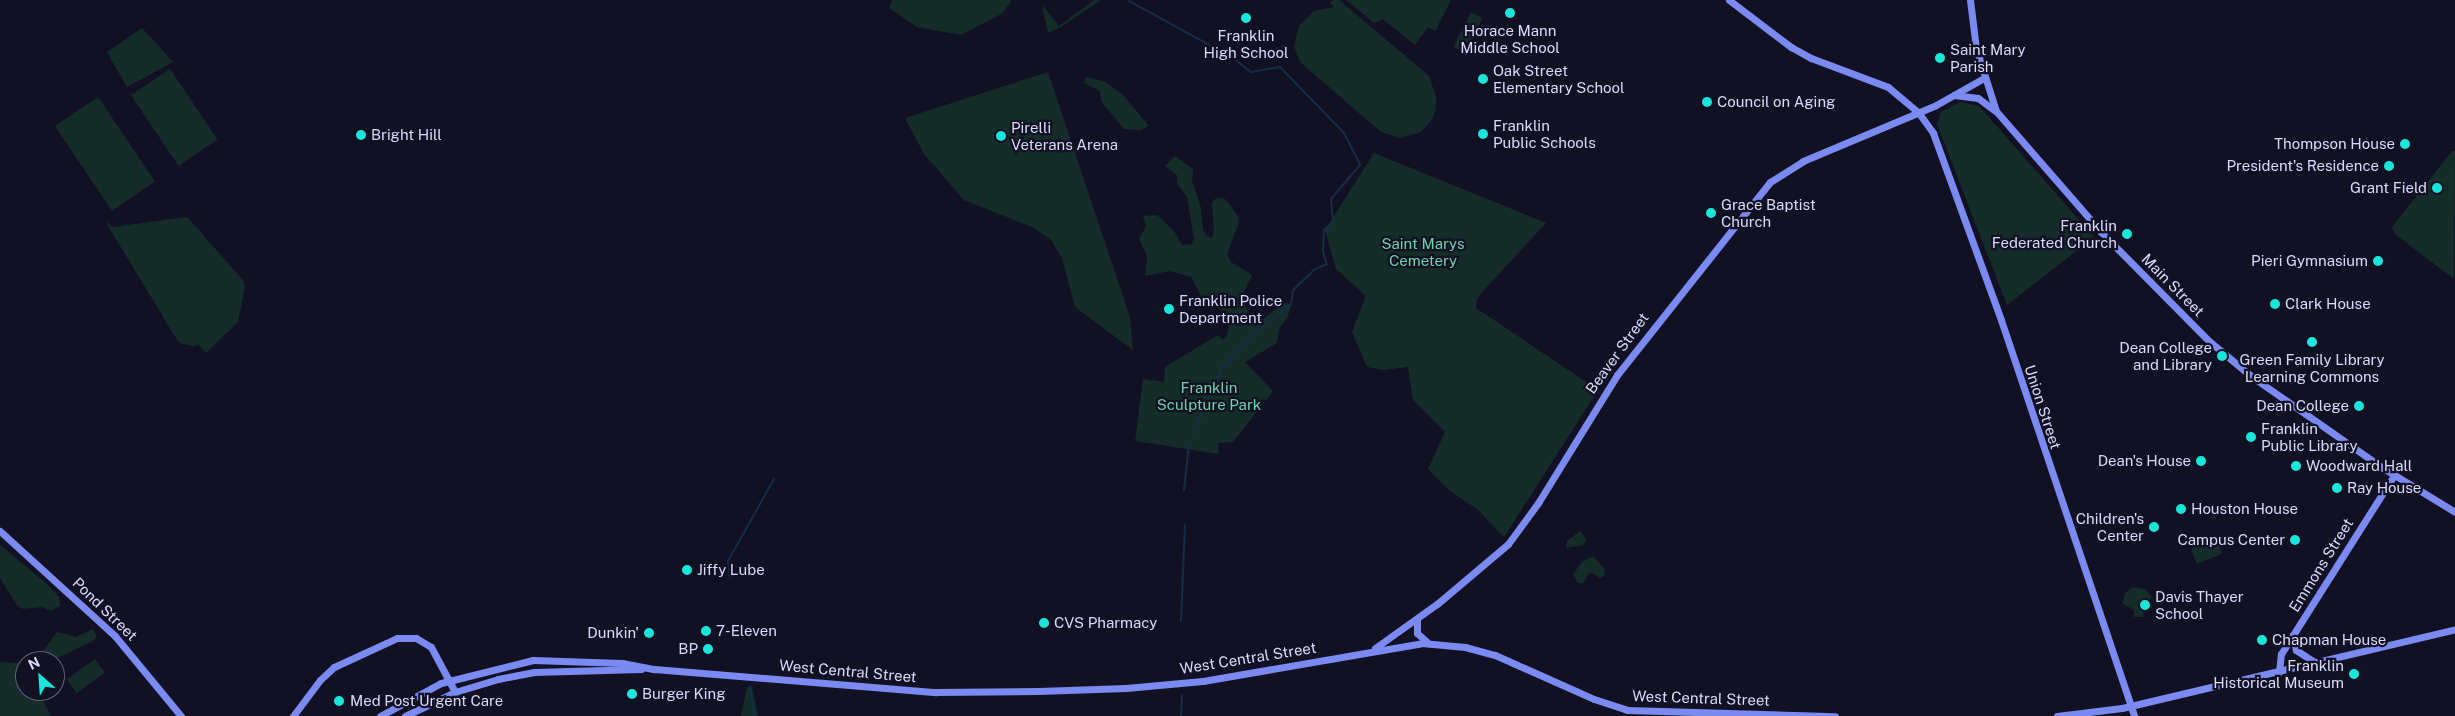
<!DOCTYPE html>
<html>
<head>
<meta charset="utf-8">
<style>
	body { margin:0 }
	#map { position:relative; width:2455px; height:716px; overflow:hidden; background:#121124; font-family:"Public Sans",sans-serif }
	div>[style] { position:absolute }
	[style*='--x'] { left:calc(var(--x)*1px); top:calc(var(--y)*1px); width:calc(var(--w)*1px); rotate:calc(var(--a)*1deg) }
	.green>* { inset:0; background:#152d29; transform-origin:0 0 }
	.stream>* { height:2px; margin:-1px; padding:0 1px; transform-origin:1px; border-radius:1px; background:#142e46 }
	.secondary>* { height:7px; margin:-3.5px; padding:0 3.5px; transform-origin:3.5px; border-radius:3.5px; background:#7a8af1 }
	.dots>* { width:14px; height:14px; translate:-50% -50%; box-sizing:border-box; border:2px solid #121124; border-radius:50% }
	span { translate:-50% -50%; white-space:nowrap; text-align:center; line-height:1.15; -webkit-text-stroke:4.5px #121124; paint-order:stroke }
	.poi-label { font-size:15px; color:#d9dafb }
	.left { translate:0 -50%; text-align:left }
	.right { translate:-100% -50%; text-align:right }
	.park-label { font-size:15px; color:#6cd3a9 }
	.street-label { font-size:15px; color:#d9dafb }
	.north { position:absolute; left:15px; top:651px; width:50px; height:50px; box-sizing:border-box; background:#121124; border:1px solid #62617a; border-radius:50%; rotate:334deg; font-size:14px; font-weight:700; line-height:20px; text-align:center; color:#d9dafb }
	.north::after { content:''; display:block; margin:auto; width:18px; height:22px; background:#19e6da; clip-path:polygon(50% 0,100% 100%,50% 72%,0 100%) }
</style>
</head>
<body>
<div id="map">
	<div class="green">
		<div style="clip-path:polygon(893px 0,1012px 0,1003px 13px,961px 35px,917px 27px,889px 8px)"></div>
		<div style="clip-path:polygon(1094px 0,1101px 0,1061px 27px,1048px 33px,1042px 5px,1059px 26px)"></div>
		<div style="clip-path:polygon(1333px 0,1339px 0,1429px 76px,1436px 97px,1436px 109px,1432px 120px,1421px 132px,1400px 138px,1381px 132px,1300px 62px,1294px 46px,1299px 26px,1314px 11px,1334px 7px,1330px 3px)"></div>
		<div style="clip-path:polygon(1346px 0,1451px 0,1435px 31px,1428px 27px,1415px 45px,1383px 19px,1374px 23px)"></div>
		<div style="left:1471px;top:12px;width:13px;height:39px;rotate:27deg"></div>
		<div style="clip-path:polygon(142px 28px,173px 62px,127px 87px,107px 52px)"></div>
		<div style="left:170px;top:69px;width:85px;height:47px;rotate:56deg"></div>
		<div style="clip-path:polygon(1048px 72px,1130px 317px,1133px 350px,1075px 307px,1062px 258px,1051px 240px,1034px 228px,964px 200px,924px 154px,905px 118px)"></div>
		<div style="clip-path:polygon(1086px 77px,1106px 82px,1123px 95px,1149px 126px,1140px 130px,1124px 129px,1101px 101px,1100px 91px,1084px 83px)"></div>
		<div style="left:98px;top:97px;width:102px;height:52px;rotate:56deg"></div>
		<div style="clip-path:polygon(1960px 102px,1979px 106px,2094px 237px,2007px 305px,1937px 124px,1941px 112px)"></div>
		<div style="clip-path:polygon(2452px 151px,2455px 151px,2454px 279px,2395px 234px,2392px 227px)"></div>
		<div style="clip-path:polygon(1374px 153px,1546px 223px,1485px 289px,1477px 299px,1476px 308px,1598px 390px,1504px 537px,1477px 509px,1450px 491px,1428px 469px,1445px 432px,1413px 400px,1408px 367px,1384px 370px,1367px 367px,1352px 332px,1366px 296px,1336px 269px,1325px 230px)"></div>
		<div style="clip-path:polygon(1175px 156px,1193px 169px,1192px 181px,1201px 208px,1203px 230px,1207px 236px,1212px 238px,1214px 230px,1212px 203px,1216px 198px,1225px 199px,1238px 216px,1239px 222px,1227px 254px,1231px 262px,1252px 275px,1242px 296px,1249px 315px,1261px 321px,1282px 304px,1291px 303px,1288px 316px,1279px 329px,1277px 343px,1245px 362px,1273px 391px,1233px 442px,1218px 443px,1219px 454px,1135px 441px,1143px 379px,1164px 382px,1165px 367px,1218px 335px,1223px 340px,1227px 336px,1229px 322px,1225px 313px,1201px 296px,1191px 277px,1170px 271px,1145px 276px,1147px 256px,1139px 239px,1146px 226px,1143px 216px,1157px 215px,1174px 231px,1182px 245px,1192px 244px,1194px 239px,1187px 197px,1177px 183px,1177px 175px,1165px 166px)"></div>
		<div style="clip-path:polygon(187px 217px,242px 279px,245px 286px,238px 322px,206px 353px,198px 344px,194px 346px,179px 343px,105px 221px,113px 227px)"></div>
		<div style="clip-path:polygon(1580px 531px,1586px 539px,1584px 545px,1566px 548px,1567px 541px)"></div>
		<div style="left:2216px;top:539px;width:16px;height:27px;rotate:68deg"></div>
		<div style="clip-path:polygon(0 545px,46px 583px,59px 597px,60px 606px,50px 611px,42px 607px,23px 609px,17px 605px,0 578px)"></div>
		<div style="clip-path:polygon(1593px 556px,1605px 569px,1604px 576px,1600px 578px,1590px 572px,1583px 583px,1578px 583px,1573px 574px,1583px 561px)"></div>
		<div style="clip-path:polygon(2133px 587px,2146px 590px,2152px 597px,2144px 608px,2143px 617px,2134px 617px,2134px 610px,2122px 603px,2126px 592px)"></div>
		<div style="clip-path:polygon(93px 629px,97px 637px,91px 642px,51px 661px,25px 661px,25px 691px,38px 691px,51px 716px,0 716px,0 662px,17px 663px,34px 656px,44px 650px,57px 632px,76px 637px)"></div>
		<div style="left:95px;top:659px;width:17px;height:35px;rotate:54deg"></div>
		<div style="clip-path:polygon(747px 687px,752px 688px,758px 716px,741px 716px)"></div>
	</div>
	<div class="stream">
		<div style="--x:1129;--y:1;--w:119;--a:28.7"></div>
		<div style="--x:1233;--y:58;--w:23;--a:38"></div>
		<div style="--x:1251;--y:72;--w:29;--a:-10"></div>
		<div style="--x:1280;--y:67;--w:92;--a:45.9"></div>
		<div style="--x:1344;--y:133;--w:36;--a:63"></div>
		<div style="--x:1360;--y:165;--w:45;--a:130.5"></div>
		<div style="--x:1331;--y:199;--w:23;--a:85"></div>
		<div style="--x:1333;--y:222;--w:12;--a:138"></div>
		<div style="--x:1324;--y:230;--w:22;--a:93"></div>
		<div style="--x:1323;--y:252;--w:13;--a:72"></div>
		<div style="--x:1327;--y:264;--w:13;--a:157"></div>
		<div style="--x:1315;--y:269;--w:30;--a:136"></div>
		<div style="--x:1293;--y:290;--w:14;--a:98"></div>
		<div style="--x:1291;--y:304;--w:50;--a:140.6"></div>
		<div style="--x:1252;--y:336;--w:39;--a:132"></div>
		<div style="--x:1193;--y:432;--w:72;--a:-65.2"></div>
		<div style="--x:1184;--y:490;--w:47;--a:-83.9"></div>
		<div style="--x:730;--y:578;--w:17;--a:-97"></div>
		<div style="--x:728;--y:561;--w:94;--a:-60.7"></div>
		<div style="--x:1181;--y:621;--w:96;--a:-87.6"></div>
		<div style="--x:750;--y:686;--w:30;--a:81"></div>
		<div style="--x:1181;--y:716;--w:21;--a:-87"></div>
	</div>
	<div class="secondary">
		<div style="--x:1729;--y:0;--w:78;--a:37.2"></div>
		<div style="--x:1791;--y:47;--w:23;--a:29"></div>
		<div style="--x:1811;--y:58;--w:82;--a:20.6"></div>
		<div style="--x:1888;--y:87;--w:39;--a:40"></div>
		<div style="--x:1918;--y:112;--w:26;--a:54"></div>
		<div style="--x:1933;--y:133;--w:199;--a:70"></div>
		<div style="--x:2001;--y:320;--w:418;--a:71.4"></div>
		<div style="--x:1970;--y:0;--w:48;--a:82.9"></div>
		<div style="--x:1976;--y:48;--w:66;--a:72.4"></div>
		<div style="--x:1996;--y:111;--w:160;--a:49"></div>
		<div style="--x:2101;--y:232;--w:153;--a:45.3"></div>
		<div style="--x:2209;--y:341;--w:55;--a:39.8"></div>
		<div style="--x:2251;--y:376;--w:161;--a:34.9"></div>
		<div style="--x:2383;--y:468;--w:84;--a:31.4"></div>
		<div style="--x:1954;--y:95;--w:24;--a:7"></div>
		<div style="--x:1978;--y:98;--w:20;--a:37"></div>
		<div style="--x:0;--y:531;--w:156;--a:42.4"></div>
		<div style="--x:115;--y:636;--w:104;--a:50.5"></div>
		<div style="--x:1417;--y:619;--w:14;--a:90"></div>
		<div style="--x:1417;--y:633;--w:15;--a:42"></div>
		<div style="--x:2293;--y:635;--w:15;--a:79"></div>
		<div style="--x:2296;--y:650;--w:24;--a:33"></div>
		<div style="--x:1375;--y:648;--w:76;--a:-35.4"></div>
		<div style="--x:1437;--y:604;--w:93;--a:-40.2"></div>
		<div style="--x:1508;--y:544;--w:51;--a:-53.8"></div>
		<div style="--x:1538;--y:503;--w:150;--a:-58.3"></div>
		<div style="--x:1617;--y:375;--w:246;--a:-51.6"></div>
		<div style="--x:1770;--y:182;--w:39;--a:-32"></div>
		<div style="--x:1803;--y:161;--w:144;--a:-22.8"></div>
		<div style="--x:1936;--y:105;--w:55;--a:-29.4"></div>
		<div style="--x:2279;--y:672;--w:18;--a:-84"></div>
		<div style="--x:2281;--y:654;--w:212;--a:-57.7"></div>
		<div style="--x:293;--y:716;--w:45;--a:-53.1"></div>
		<div style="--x:320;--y:680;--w:19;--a:-43"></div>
		<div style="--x:334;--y:667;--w:69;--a:-24.7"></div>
		<div style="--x:397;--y:638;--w:19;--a:0"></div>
		<div style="--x:416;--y:638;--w:17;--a:31"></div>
		<div style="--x:431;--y:647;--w:51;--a:61.9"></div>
		<div style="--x:380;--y:716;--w:69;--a:-28.4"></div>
		<div style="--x:441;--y:683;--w:95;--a:-14"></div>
		<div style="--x:533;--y:660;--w:89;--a:1.9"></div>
		<div style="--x:622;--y:663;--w:33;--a:11"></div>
		<div style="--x:654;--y:669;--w:283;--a:4.7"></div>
		<div style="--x:936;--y:692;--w:102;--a:-0.6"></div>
		<div style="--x:1038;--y:691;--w:88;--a:-2"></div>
		<div style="--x:1126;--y:688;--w:77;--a:-5.2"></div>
		<div style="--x:1203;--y:681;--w:222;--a:-9.8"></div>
		<div style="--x:1422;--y:643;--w:43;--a:5.3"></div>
		<div style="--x:1465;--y:647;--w:31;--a:15"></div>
		<div style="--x:1495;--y:655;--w:108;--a:24"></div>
		<div style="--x:1594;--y:699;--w:35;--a:18"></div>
		<div style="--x:1627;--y:710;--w:208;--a:1.7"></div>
		<div style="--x:405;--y:716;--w:55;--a:-25.6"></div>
		<div style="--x:455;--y:692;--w:45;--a:-16.8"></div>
		<div style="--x:498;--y:679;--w:37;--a:-11"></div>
		<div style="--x:534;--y:672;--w:107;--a:-1.6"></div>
		<div style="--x:2057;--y:716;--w:65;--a:-7"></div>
		<div style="--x:2122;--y:708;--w:342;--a:-13.3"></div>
	</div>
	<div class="dots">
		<div style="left:1510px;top:13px;background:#19e6da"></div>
		<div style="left:1246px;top:18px;background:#19e6da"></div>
		<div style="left:1940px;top:58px;background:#19e6da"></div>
		<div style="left:1483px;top:79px;background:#19e6da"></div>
		<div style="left:1707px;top:102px;background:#19e6da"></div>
		<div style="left:1483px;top:134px;background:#19e6da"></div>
		<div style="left:361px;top:135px;background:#19e6da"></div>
		<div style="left:1001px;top:136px;background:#19e6da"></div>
		<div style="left:2405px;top:144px;background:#19e6da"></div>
		<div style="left:2389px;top:166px;background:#19e6da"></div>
		<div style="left:2437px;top:188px;background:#19e6da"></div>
		<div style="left:1711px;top:213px;background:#19e6da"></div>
		<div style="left:2127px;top:234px;background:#19e6da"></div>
		<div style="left:2378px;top:261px;background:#19e6da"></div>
		<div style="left:2275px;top:304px;background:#19e6da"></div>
		<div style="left:1169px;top:309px;background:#19e6da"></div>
		<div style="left:2312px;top:342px;background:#19e6da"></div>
		<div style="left:2222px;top:356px;background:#19e6da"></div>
		<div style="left:2359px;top:406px;background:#19e6da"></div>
		<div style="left:2251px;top:437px;background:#19e6da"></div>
		<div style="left:2201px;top:461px;background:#19e6da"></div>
		<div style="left:2296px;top:466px;background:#19e6da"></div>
		<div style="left:2337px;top:488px;background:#19e6da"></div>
		<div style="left:2181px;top:509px;background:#19e6da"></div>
		<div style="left:2154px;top:527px;background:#19e6da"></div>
		<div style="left:2295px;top:540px;background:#19e6da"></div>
		<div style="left:687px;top:570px;background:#19e6da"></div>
		<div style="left:2145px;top:605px;background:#19e6da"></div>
		<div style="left:1044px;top:623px;background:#19e6da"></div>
		<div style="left:706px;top:631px;background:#19e6da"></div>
		<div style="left:649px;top:633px;background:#19e6da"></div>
		<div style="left:2262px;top:640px;background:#19e6da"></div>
		<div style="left:708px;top:649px;background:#19e6da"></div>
		<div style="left:2354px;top:674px;background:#19e6da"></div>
		<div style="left:632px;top:694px;background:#19e6da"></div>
		<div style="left:339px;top:701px;background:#19e6da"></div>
	</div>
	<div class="poi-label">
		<span style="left:1510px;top:39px">Horace Mann<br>Middle School</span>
		<span style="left:1246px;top:44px">Franklin<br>High School</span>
		<span class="left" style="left:1950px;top:58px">Saint Mary<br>Parish</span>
		<span class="left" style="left:1493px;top:79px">Oak Street<br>Elementary School</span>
		<span class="left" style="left:1717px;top:102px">Council on Aging</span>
		<span class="left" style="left:1493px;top:134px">Franklin<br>Public Schools</span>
		<span class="left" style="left:1011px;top:136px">Pirelli<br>Veterans Arena</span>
		<span class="left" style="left:371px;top:135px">Bright Hill</span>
		<span class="right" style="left:2395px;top:144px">Thompson House</span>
		<span class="right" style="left:2379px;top:166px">President's Residence</span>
		<span class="right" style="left:2427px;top:188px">Grant Field</span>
		<span class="left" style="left:1721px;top:213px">Grace Baptist<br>Church</span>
		<span class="right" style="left:2117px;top:234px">Franklin<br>Federated Church</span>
		<span class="right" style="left:2368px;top:261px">Pieri Gymnasium</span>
		<span class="left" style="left:1179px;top:309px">Franklin Police<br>Department</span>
		<span class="left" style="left:2285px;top:304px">Clark House</span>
		<span class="right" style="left:2212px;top:356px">Dean College<br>and Library</span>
		<span style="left:2312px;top:368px">Green Family Library<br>Learning Commons</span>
		<span class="right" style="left:2349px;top:406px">Dean College</span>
		<span class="left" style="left:2261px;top:437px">Franklin<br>Public Library</span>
		<span class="right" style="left:2191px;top:461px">Dean's House</span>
		<span class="left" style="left:2306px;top:466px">Woodward Hall</span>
		<span class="left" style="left:2347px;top:488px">Ray House</span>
		<span class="left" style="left:2191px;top:509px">Houston House</span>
		<span class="right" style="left:2144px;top:527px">Children's<br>Center</span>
		<span class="right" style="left:2285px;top:540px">Campus Center</span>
		<span class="left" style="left:697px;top:570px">Jiffy Lube</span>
		<span class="left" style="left:2155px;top:605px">Davis Thayer<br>School</span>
		<span class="left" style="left:1054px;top:623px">CVS Pharmacy</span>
		<span class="left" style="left:716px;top:631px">7-Eleven</span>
		<span class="right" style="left:639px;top:633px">Dunkin'</span>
		<span class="left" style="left:2272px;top:640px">Chapman House</span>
		<span class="right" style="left:698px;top:649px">BP</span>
		<span class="right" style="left:2344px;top:674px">Franklin<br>Historical Museum</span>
		<span class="left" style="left:642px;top:694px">Burger King</span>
		<span class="left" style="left:350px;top:701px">Med Post Urgent Care</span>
	</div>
	<div class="park-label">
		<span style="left:1423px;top:252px">Saint Marys<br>Cemetery</span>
		<span style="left:1209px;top:396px">Franklin<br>Sculpture Park</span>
	</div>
	<div class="street-label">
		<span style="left:2173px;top:285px;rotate:45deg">Main Street</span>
		<span style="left:1617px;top:353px;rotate:-54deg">Beaver Street</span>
		<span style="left:2043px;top:407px;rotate:72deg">Union Street</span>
		<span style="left:2321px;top:565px;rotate:-58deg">Emmons Street</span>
		<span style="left:105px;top:609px;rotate:44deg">Pond Street</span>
		<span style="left:1248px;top:658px;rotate:-9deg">West Central Street</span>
		<span style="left:848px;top:671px;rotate:5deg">West Central Street</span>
		<span style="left:1701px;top:698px;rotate:2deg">West Central Street</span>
	</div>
	<div class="north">N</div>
</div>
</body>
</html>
